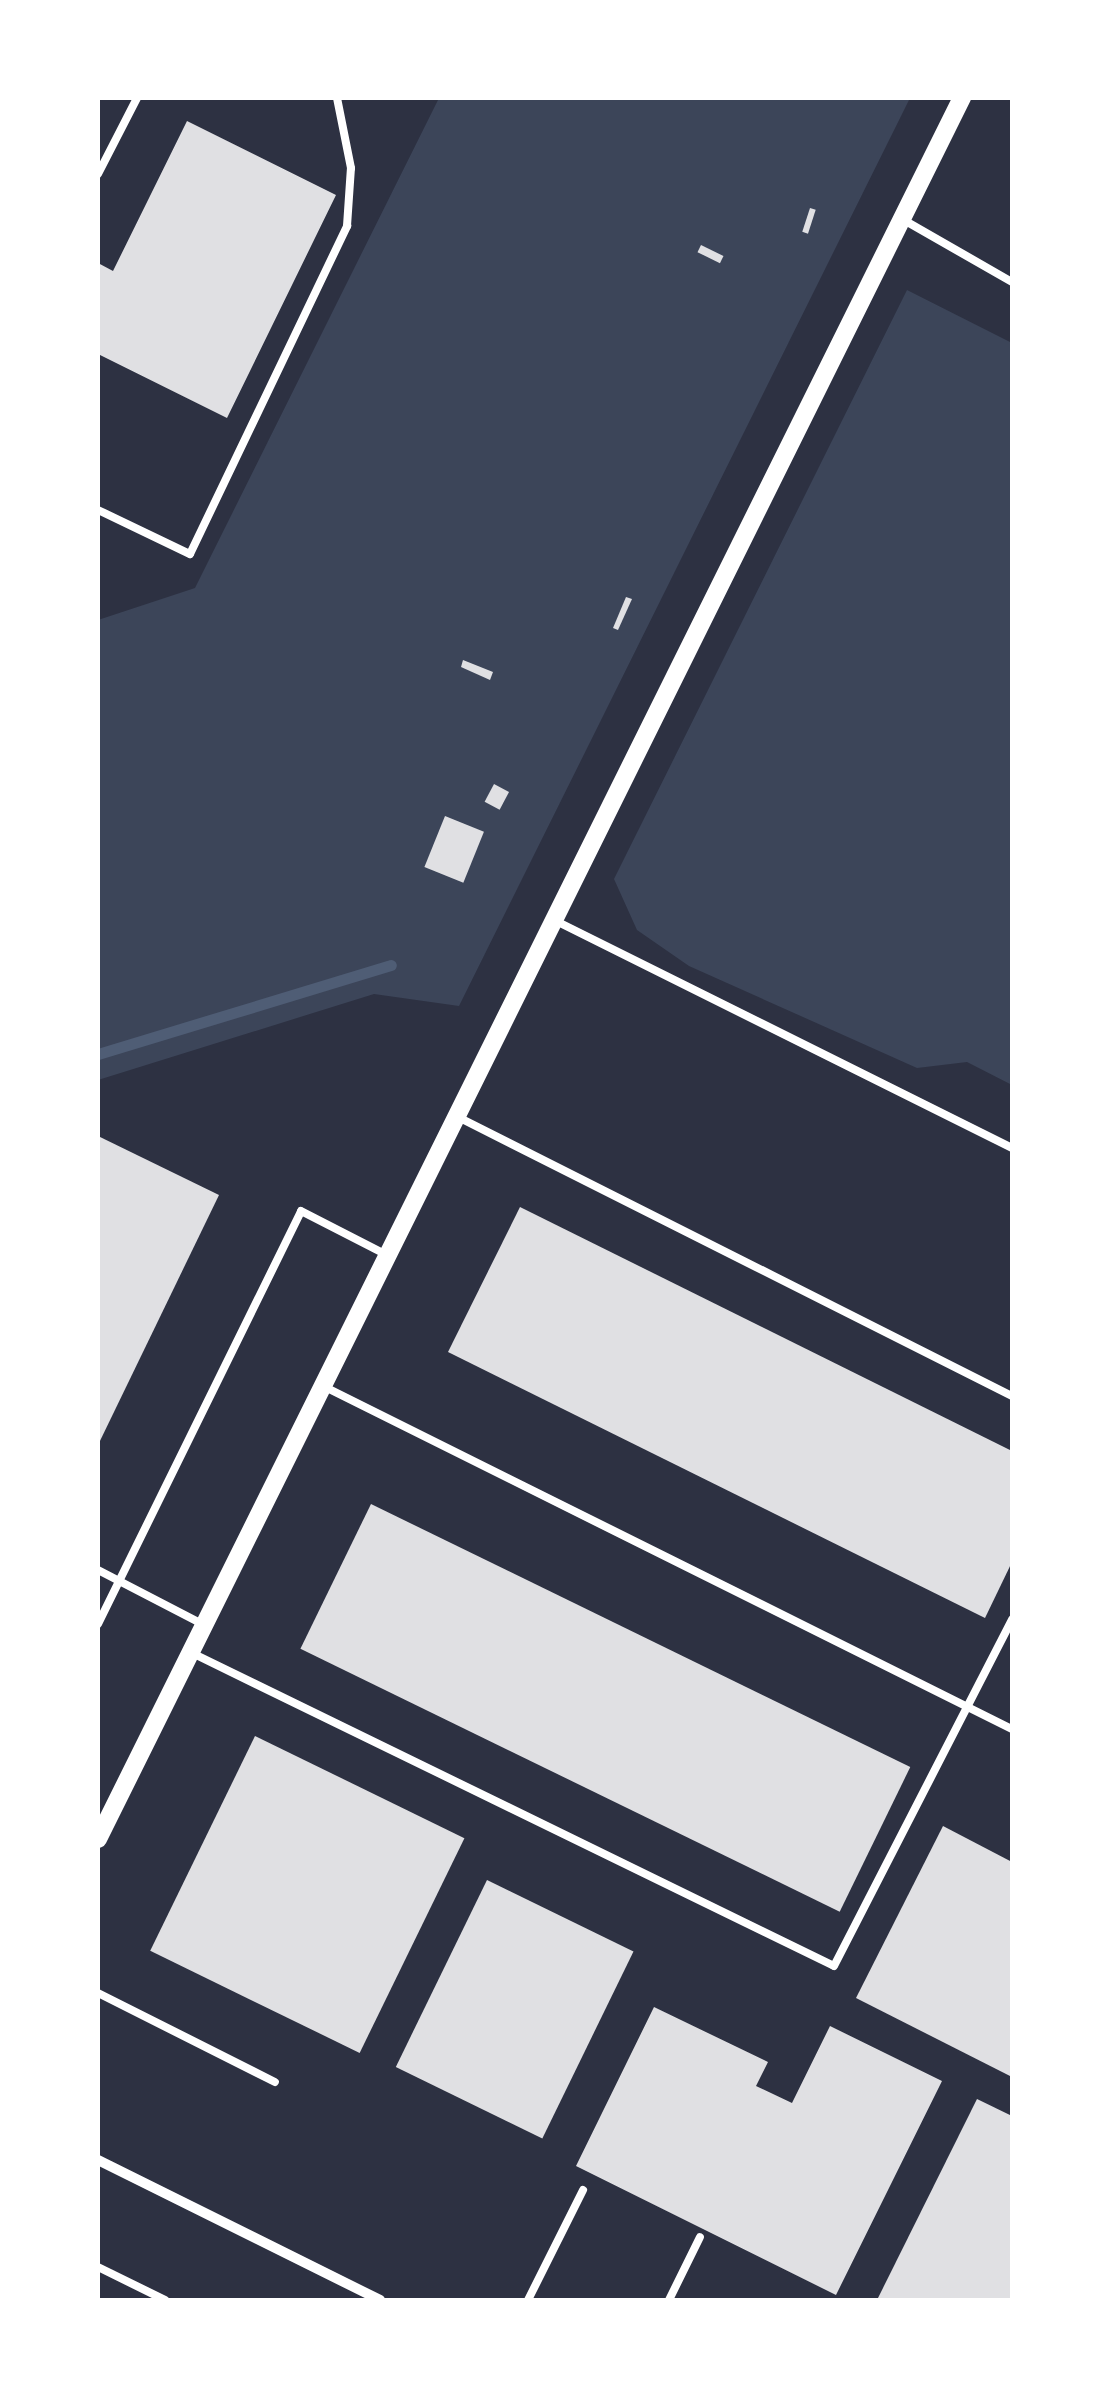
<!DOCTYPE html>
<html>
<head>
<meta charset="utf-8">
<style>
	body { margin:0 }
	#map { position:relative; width:1110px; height:2398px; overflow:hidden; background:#2d3142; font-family:"Fira Sans Condensed",sans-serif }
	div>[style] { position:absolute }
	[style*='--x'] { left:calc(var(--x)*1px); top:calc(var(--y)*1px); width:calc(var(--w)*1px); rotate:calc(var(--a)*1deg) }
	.green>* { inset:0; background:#3c4559 }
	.stream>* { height:11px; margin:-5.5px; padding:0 5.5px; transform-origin:5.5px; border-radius:5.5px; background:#4f5d75 }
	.building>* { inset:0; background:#e0e0e3; transform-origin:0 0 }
	.service>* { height:8px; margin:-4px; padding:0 4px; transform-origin:4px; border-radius:4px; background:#fff }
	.minor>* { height:10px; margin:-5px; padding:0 5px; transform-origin:5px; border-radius:5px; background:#fff }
	.tertiary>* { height:18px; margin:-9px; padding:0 9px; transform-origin:9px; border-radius:9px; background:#fff }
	span { translate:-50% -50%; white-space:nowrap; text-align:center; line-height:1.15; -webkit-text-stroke:10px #fff; paint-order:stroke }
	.frame { position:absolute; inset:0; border:100px solid #fff; pointer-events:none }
</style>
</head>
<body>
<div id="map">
	<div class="green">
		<div style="clip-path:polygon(439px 98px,910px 98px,459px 1006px,374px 994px,98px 1080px,98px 620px,195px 588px)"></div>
		<div style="clip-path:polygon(907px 290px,1012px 343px,1012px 1085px,967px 1062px,917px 1068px,689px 966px,637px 930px,614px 879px)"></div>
	</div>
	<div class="stream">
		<div style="--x:98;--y:1054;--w:306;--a:-16.9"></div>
	</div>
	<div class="building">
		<div style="clip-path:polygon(187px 121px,336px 195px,227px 418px,98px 354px,98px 263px,113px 271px)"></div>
		<div style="left:810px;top:208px;width:6px;height:25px;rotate:18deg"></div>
		<div style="left:701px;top:245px;width:25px;height:8px;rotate:26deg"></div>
		<div style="clip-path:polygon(626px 597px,632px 599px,618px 630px,613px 628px)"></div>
		<div style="clip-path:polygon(463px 660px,493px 672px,490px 680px,461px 667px)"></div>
		<div style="left:494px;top:784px;width:17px;height:20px;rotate:28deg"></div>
		<div style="left:445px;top:816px;width:42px;height:55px;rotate:22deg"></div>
		<div style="clip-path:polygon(98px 1136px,219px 1195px,98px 1445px)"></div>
		<div style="clip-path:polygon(520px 1207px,1012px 1451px,1012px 1562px,985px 1618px,448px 1352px)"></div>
		<div style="left:371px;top:1504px;width:600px;height:161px;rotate:26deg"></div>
		<div style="left:255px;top:1736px;width:233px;height:239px;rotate:26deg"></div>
		<div style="clip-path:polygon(943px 1826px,1012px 1862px,1012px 2077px,856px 1998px)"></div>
		<div style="left:487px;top:1880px;width:163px;height:208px;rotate:26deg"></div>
		<div style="clip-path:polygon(654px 2007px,768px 2062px,756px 2086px,792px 2103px,830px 2026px,942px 2081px,836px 2295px,576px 2166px)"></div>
		<div style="clip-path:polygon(977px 2099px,1012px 2116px,1012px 2300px,877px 2300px)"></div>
	</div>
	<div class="service">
		<div style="--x:98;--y:174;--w:85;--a:-62.8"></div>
		<div style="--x:902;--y:219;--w:127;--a:29.8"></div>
		<div style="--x:98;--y:510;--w:102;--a:25.6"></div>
		<div style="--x:190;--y:554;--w:364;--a:-64.4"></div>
		<div style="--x:347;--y:226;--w:58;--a:-86.1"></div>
		<div style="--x:351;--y:168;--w:71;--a:-101.3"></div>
		<div style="--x:554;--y:920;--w:512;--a:26.46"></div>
		<div style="--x:456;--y:1116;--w:623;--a:26.73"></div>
		<div style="--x:323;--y:1386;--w:770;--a:26.47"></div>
		<div style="--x:98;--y:1570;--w:119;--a:27.4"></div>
		<div style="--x:98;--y:1624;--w:460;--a:-63.8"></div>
		<div style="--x:301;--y:1211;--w:97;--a:27.1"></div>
		<div style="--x:190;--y:1652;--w:716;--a:25.99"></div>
		<div style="--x:834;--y:1966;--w:390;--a:-62.8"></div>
		<div style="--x:98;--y:1993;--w:198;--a:26.7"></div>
		<div style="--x:98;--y:2267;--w:75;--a:26.2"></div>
		<div style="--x:528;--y:2300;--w:123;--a:-63.4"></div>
		<div style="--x:669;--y:2300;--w:70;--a:-63.8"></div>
	</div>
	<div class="minor">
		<div style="--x:98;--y:2160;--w:315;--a:26.4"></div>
	</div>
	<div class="tertiary">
		<div style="--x:98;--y:1839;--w:1944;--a:-63.61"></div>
	</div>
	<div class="frame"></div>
</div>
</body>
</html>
